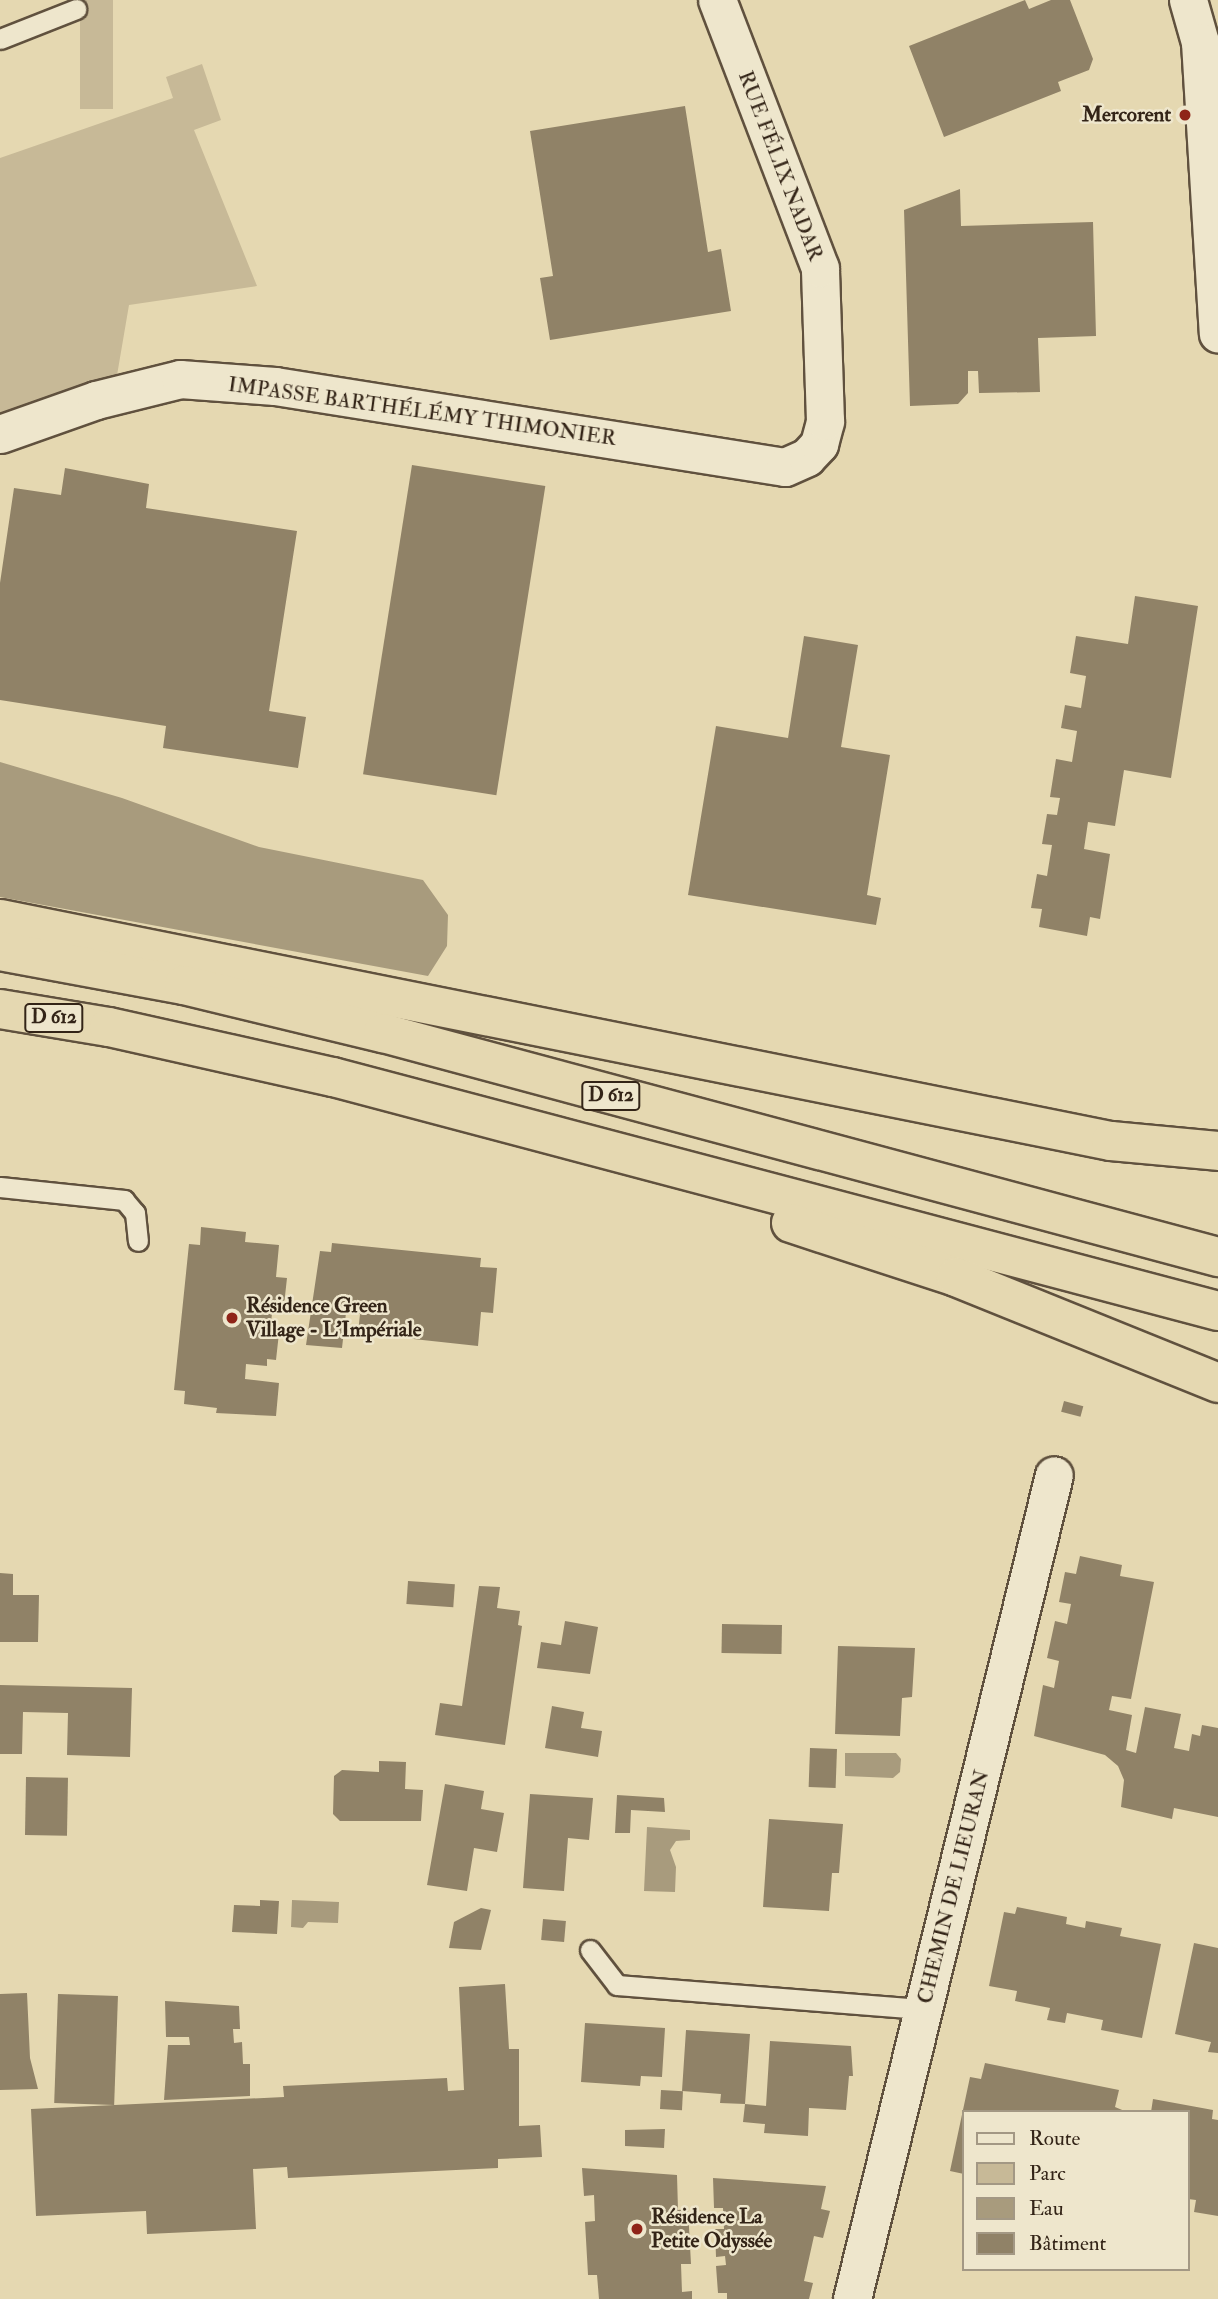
<!DOCTYPE html>
<html>
<head>
<meta charset="utf-8">
<style>
	body { margin:0 }
	#map { position:relative; width:1218px; height:2299px; overflow:hidden; background:#e5d8b1; font-family:"IM FELL Double Pica",serif }
	div>[style] { position:absolute }
	[style*='--x'] { left:calc(var(--x)*1px); top:calc(var(--y)*1px); width:calc(var(--w)*1px); rotate:calc(var(--a)*1deg) }
	.green>* { inset:0; background:#c7b997; transform-origin:0 0 }
	.water>* { inset:0; background:#a89b7d }
	.building>* { inset:0; background:#908267; transform-origin:0 0 }
	.roads { filter:drop-shadow(2px 0 #60513e) drop-shadow(-2px 0 #60513e) drop-shadow(0 2px #60513e) drop-shadow(0 -2px #60513e) }
	.lane>* { height:19px; margin:-9.5px; padding:0 9.5px; transform-origin:9.5px; border-radius:9.5px; background:#eee6cc }
	.street>* { height:37px; margin:-18.5px; padding:0 18.5px; transform-origin:18.5px; border-radius:18.5px; background:#eee6cc }
	.highway>* { height:38px; margin:-19px; padding:0 19px; transform-origin:19px; border-radius:19px; background:#e5d8b1 }
	.dots>* { width:19px; height:19px; translate:-50% -50%; box-sizing:border-box; border:4px solid #eee6cc; border-radius:50% }
	span { translate:-50% -50%; white-space:nowrap; text-align:center; line-height:1.15; -webkit-text-stroke:5px #eee6cc; paint-order:stroke }
	.shield-label span { padding:2px 5px; background:#eee6cc; border:2px solid; border-radius:5px; -webkit-text-stroke-width:0 }
	.shield-label { font-size:19px; color:#332417; font-weight:700 }
	.poi-label { font-size:21px; color:#332417; font-weight:700 }
	.right { translate:-100% -50%; text-align:right }
	.left { translate:0 -50%; text-align:left }
	.street-label { font-size:21px; color:#332417 }
	.legend { position:absolute; left:962px; top:2110px; width:228px; height:161px; box-sizing:border-box; background:#eee6cc; border:2px solid #a39884; margin:0; padding:9px 12px; list-style:none; font-size:21px; color:#332417 }
	.legend li { display:flex; align-items:center; gap:14px; height:35px }
	.legend b { width:35px; border:2px solid #a39884 }
</style>
</head>
<body>
<div id="map">
	<div class="green">
		<div style="left:80px;top:0;width:33px;height:109px"></div>
		<div style="clip-path:polygon(202px 64px,221px 120px,194px 130px,257px 286px,129px 305px,115px 387px,0 423px,0 158px,173px 98px,166px 77px)"></div>
	</div>
	<div class="water">
		<div style="clip-path:polygon(0 762px,122px 798px,259px 847px,423px 880px,448px 915px,447px 946px,428px 976px,0 897px)"></div>
		<div style="clip-path:polygon(845px 1753px,896px 1753px,901px 1759px,900px 1772px,893px 1778px,845px 1776px)"></div>
		<div style="clip-path:polygon(647px 1827px,690px 1830px,690px 1840px,676px 1841px,670px 1850px,676px 1867px,675px 1892px,644px 1891px)"></div>
		<div style="clip-path:polygon(292px 1900px,339px 1902px,338px 1923px,308px 1922px,303px 1928px,291px 1927px)"></div>
	</div>
	<div class="building">
		<div style="clip-path:polygon(1025px 0,1029px 9px,1051px 0,1070px 0,1093px 59px,1089px 70px,1058px 82px,1061px 91px,944px 137px,909px 46px)"></div>
		<div style="clip-path:polygon(685px 106px,708px 252px,721px 249px,731px 311px,550px 340px,540px 278px,553px 276px,530px 131px)"></div>
		<div style="clip-path:polygon(960px 189px,961px 226px,1093px 222px,1096px 336px,1038px 338px,1040px 392px,979px 393px,978px 371px,968px 371px,968px 393px,958px 404px,910px 406px,904px 210px)"></div>
		<div style="left:412px;top:465px;width:135px;height:313px;rotate:9deg"></div>
		<div style="clip-path:polygon(65px 468px,149px 484px,146px 508px,297px 531px,269px 711px,306px 717px,298px 768px,163px 748px,166px 726px,0 700px,0 583px,14px 488px,61px 495px)"></div>
		<div style="clip-path:polygon(1135px 596px,1198px 606px,1171px 778px,1124px 770px,1115px 826px,1088px 822px,1084px 849px,1110px 854px,1100px 919px,1090px 917px,1087px 936px,1039px 927px,1042px 909px,1031px 908px,1037px 874px,1047px 876px,1052px 845px,1042px 844px,1047px 814px,1057px 815px,1060px 798px,1050px 797px,1056px 759px,1072px 762px,1077px 731px,1061px 728px,1065px 705px,1081px 708px,1086px 676px,1070px 673px,1076px 636px,1128px 644px)"></div>
		<div style="clip-path:polygon(804px 636px,858px 645px,841px 747px,890px 755px,867px 895px,881px 898px,876px 925px,688px 895px,716px 726px,788px 738px)"></div>
		<div style="clip-path:polygon(201px 1227px,246px 1232px,245px 1242px,279px 1245px,276px 1277px,287px 1278px,284px 1305px,273px 1304px,270px 1332px,279px 1333px,276px 1360px,267px 1359px,267px 1366px,246px 1364px,245px 1379px,279px 1383px,276px 1416px,216px 1413px,217px 1408px,184px 1404px,185px 1391px,174px 1390px,189px 1244px,200px 1245px)"></div>
		<div style="clip-path:polygon(332px 1243px,481px 1258px,480px 1267px,497px 1268px,493px 1313px,481px 1312px,478px 1346px,358px 1333px,360px 1314px,346px 1313px,342px 1348px,306px 1345px,320px 1251px,331px 1252px)"></div>
		<div style="left:1064px;top:1401px;width:20px;height:11px;rotate:15deg"></div>
		<div style="clip-path:polygon(1080px 1556px,1122px 1565px,1120px 1576px,1154px 1582px,1131px 1699px,1112px 1696px,1109px 1710px,1132px 1715px,1126px 1750px,1136px 1753px,1145px 1707px,1181px 1714px,1174px 1748px,1189px 1751px,1192px 1734px,1200px 1736px,1202px 1725px,1218px 1728px,1218px 1817px,1174px 1808px,1172px 1819px,1121px 1807px,1124px 1780px,1118px 1766px,1105px 1755px,1034px 1736px,1043px 1685px,1054px 1688px,1059px 1661px,1047px 1658px,1055px 1621px,1067px 1624px,1071px 1604px,1059px 1602px,1065px 1572px,1076px 1574px)"></div>
		<div style="clip-path:polygon(0 1573px,13px 1574px,13px 1595px,39px 1595px,38px 1642px,0 1642px)"></div>
		<div style="left:408px;top:1581px;width:47px;height:23px;rotate:4deg"></div>
		<div style="clip-path:polygon(479px 1586px,500px 1587px,497px 1608px,520px 1611px,518px 1625px,522px 1626px,505px 1745px,435px 1735px,440px 1703px,462px 1706px)"></div>
		<div style="clip-path:polygon(565px 1621px,598px 1627px,590px 1674px,537px 1668px,541px 1642px,561px 1645px)"></div>
		<div style="left:722px;top:1624px;width:60px;height:29px;rotate:1deg"></div>
		<div style="clip-path:polygon(838px 1646px,915px 1648px,912px 1697px,902px 1698px,900px 1736px,835px 1734px)"></div>
		<div style="clip-path:polygon(0 1685px,132px 1688px,130px 1757px,67px 1755px,68px 1713px,23px 1712px,22px 1754px,0 1754px)"></div>
		<div style="clip-path:polygon(552px 1706px,584px 1712px,581px 1728px,602px 1731px,598px 1757px,545px 1748px)"></div>
		<div style="left:810px;top:1748px;width:27px;height:39px;rotate:2deg"></div>
		<div style="clip-path:polygon(379px 1761px,406px 1762px,405px 1789px,423px 1790px,421px 1821px,340px 1821px,333px 1814px,334px 1776px,342px 1770px,379px 1772px)"></div>
		<div style="left:26px;top:1777px;width:42px;height:58px;rotate:1deg"></div>
		<div style="clip-path:polygon(445px 1784px,484px 1791px,481px 1809px,504px 1813px,497px 1852px,474px 1848px,467px 1891px,427px 1885px)"></div>
		<div style="clip-path:polygon(530px 1794px,593px 1798px,589px 1840px,568px 1838px,564px 1891px,523px 1888px)"></div>
		<div style="clip-path:polygon(617px 1795px,664px 1798px,665px 1812px,631px 1810px,630px 1833px,615px 1833px)"></div>
		<div style="clip-path:polygon(769px 1819px,843px 1824px,839px 1873px,832px 1873px,829px 1911px,763px 1907px)"></div>
		<div style="clip-path:polygon(260px 1900px,279px 1901px,277px 1934px,232px 1932px,234px 1905px,260px 1906px)"></div>
		<div style="clip-path:polygon(1017px 1907px,1067px 1917px,1066px 1924px,1085px 1928px,1086px 1921px,1122px 1928px,1120px 1936px,1161px 1944px,1142px 2038px,1101px 2030px,1103px 2020px,1067px 2013px,1065px 2023px,1047px 2020px,1050px 2008px,1015px 2001px,1017px 1991px,989px 1986px,1004px 1912px,1015px 1914px)"></div>
		<div style="clip-path:polygon(481px 1908px,491px 1910px,481px 1950px,449px 1948px,454px 1922px)"></div>
		<div style="left:543px;top:1919px;width:23px;height:21px;rotate:5deg"></div>
		<div style="clip-path:polygon(1194px 1943px,1218px 1948px,1218px 2053px,1208px 2052px,1211px 2042px,1175px 2034px)"></div>
		<div style="clip-path:polygon(505px 1984px,509px 2049px,519px 2049px,519px 2126px,540px 2125px,542px 2157px,498px 2159px,498px 2168px,288px 2178px,287px 2167px,253px 2169px,256px 2229px,147px 2234px,146px 2211px,36px 2216px,31px 2109px,284px 2097px,283px 2086px,447px 2078px,448px 2091px,464px 2090px,459px 1987px)"></div>
		<div style="clip-path:polygon(27px 1993px,30px 2058px,38px 2089px,0 2090px,0 1994px)"></div>
		<div style="left:58px;top:1994px;width:60px;height:109px;rotate:2deg"></div>
		<div style="clip-path:polygon(165px 2001px,239px 2006px,240px 2029px,233px 2029px,234px 2043px,242px 2042px,243px 2064px,250px 2064px,250px 2096px,164px 2100px,168px 2045px,190px 2045px,189px 2037px,166px 2037px)"></div>
		<div style="clip-path:polygon(585px 2023px,665px 2028px,662px 2077px,641px 2076px,640px 2086px,581px 2082px)"></div>
		<div style="clip-path:polygon(686px 2030px,750px 2034px,745px 2104px,766px 2106px,770px 2041px,851px 2046px,853px 2076px,849px 2076px,846px 2110px,809px 2108px,808px 2136px,764px 2133px,765px 2124px,743px 2122px,745px 2104px,720px 2103px,721px 2094px,682px 2091px)"></div>
		<div style="clip-path:polygon(985px 2063px,1119px 2090px,1115px 2107px,1127px 2112px,964px 2112px,964px 2174px,950px 2171px,970px 2077px,981px 2079px)"></div>
		<div style="left:661px;top:2090px;width:22px;height:19px;rotate:3deg"></div>
		<div style="clip-path:polygon(1153px 2099px,1213px 2110px,1212px 2119px,1218px 2120px,1218px 2216px,1194px 2212px,1196px 2200px,1188px 2199px,1188px 2112px,1151px 2112px)"></div>
		<div style="clip-path:polygon(665px 2129px,664px 2148px,625px 2146px,625px 2130px)"></div>
		<div style="clip-path:polygon(582px 2168px,677px 2175px,678px 2210px,688px 2209px,691px 2264px,681px 2264px,682px 2292px,692px 2291px,692px 2299px,599px 2299px,597px 2275px,588px 2275px,585px 2222px,595px 2221px,594px 2195px,584px 2196px)"></div>
		<div style="clip-path:polygon(713px 2178px,826px 2186px,821px 2209px,830px 2211px,823px 2238px,814px 2236px,804px 2281px,813px 2283px,809px 2299px,727px 2299px,727px 2293px,718px 2293px,716px 2266px,726px 2265px,725px 2256px,716px 2257px,715px 2229px,724px 2229px,723px 2208px,714px 2208px)"></div>
	</div>
	<div class="roads">
		<div class="lane">
			<div style="--x:0;--y:39;--w:82;--a:-21.5"></div>
			<div style="--x:0;--y:1187;--w:125;--a:6"></div>
			<div style="--x:124;--y:1200;--w:17;--a:50"></div>
			<div style="--x:135;--y:1213;--w:28;--a:84"></div>
			<div style="--x:590;--y:1950;--w:44;--a:52.4"></div>
			<div style="--x:617;--y:1985;--w:308;--a:4.5"></div>
		</div>
		<div class="street">
			<div style="--x:1188;--y:0;--w:44;--a:74.1"></div>
			<div style="--x:1200;--y:42;--w:292;--a:86.5"></div>
			<div style="--x:0;--y:434;--w:102;--a:-19.5"></div>
			<div style="--x:96;--y:400;--w:87;--a:-14"></div>
			<div style="--x:180;--y:379;--w:95;--a:4.2"></div>
			<div style="--x:275;--y:386;--w:516;--a:9.02"></div>
			<div style="--x:785;--y:467;--w:24;--a:-24"></div>
			<div style="--x:807;--y:457;--w:18;--a:-47"></div>
			<div style="--x:819;--y:444;--w:24;--a:-75"></div>
			<div style="--x:825;--y:421;--w:153;--a:-91.9"></div>
			<div style="--x:820;--y:268;--w:287;--a:-111"></div>
			<div style="--x:852;--y:2299;--w:848;--a:-76.23"></div>
		</div>
		<div class="highway">
			<div style="--x:0;--y:919;--w:1133;--a:11.3"></div>
			<div style="--x:1111;--y:1141;--w:107;--a:5.3"></div>
			<div style="--x:0;--y:951;--w:187;--a:10.5"></div>
			<div style="--x:184;--y:985;--w:205;--a:13.6"></div>
			<div style="--x:383;--y:1033;--w:865;--a:15.02"></div>
			<div style="--x:0;--y:1009;--w:110;--a:9.4"></div>
			<div style="--x:109;--y:1027;--w:230;--a:12.6"></div>
			<div style="--x:333;--y:1077;--w:915;--a:14.81"></div>
			<div style="--x:791;--y:1223;--w:174;--a:18.1"></div>
			<div style="--x:956;--y:1277;--w:283;--a:22"></div>
		</div>
	</div>
	<div class="dots">
		<div style="left:1185px;top:115px;background:#8f2418"></div>
		<div style="left:232px;top:1318px;background:#8f2418"></div>
		<div style="left:637px;top:2229px;background:#8f2418"></div>
	</div>
	<div class="shield-label">
		<span style="left:54px;top:1018px">D 612</span>
		<span style="left:611px;top:1096px">D 612</span>
	</div>
	<div class="poi-label">
		<span class="right" style="left:1171px;top:115px">Mercorent</span>
		<span class="left" style="left:246px;top:1318px">Résidence Green<br>Village - L'Impériale</span>
		<span class="left" style="left:651px;top:2229px">Résidence La<br>Petite Odyssée</span>
	</div>
	<div class="street-label">
		<span style="left:780px;top:166px;rotate:69deg">RUE FÉLIX NADAR</span>
		<span style="left:422px;top:412px;rotate:8deg">IMPASSE BARTHÉLÉMY THIMONIER</span>
		<span style="left:954px;top:1887px;rotate:-76deg">CHEMIN DE LIEURAN</span>
	</div>
	<ul class="legend">
	<li><b style="height:9px;background:#eee6cc"></b>Route</li>
	<li><b style="height:19px;background:#c7b997"></b>Parc</li>
	<li><b style="height:19px;background:#a89b7d"></b>Eau</li>
	<li><b style="height:19px;background:#908267"></b>Bâtiment</li>
	</ul>
</div>
</body>
</html>
